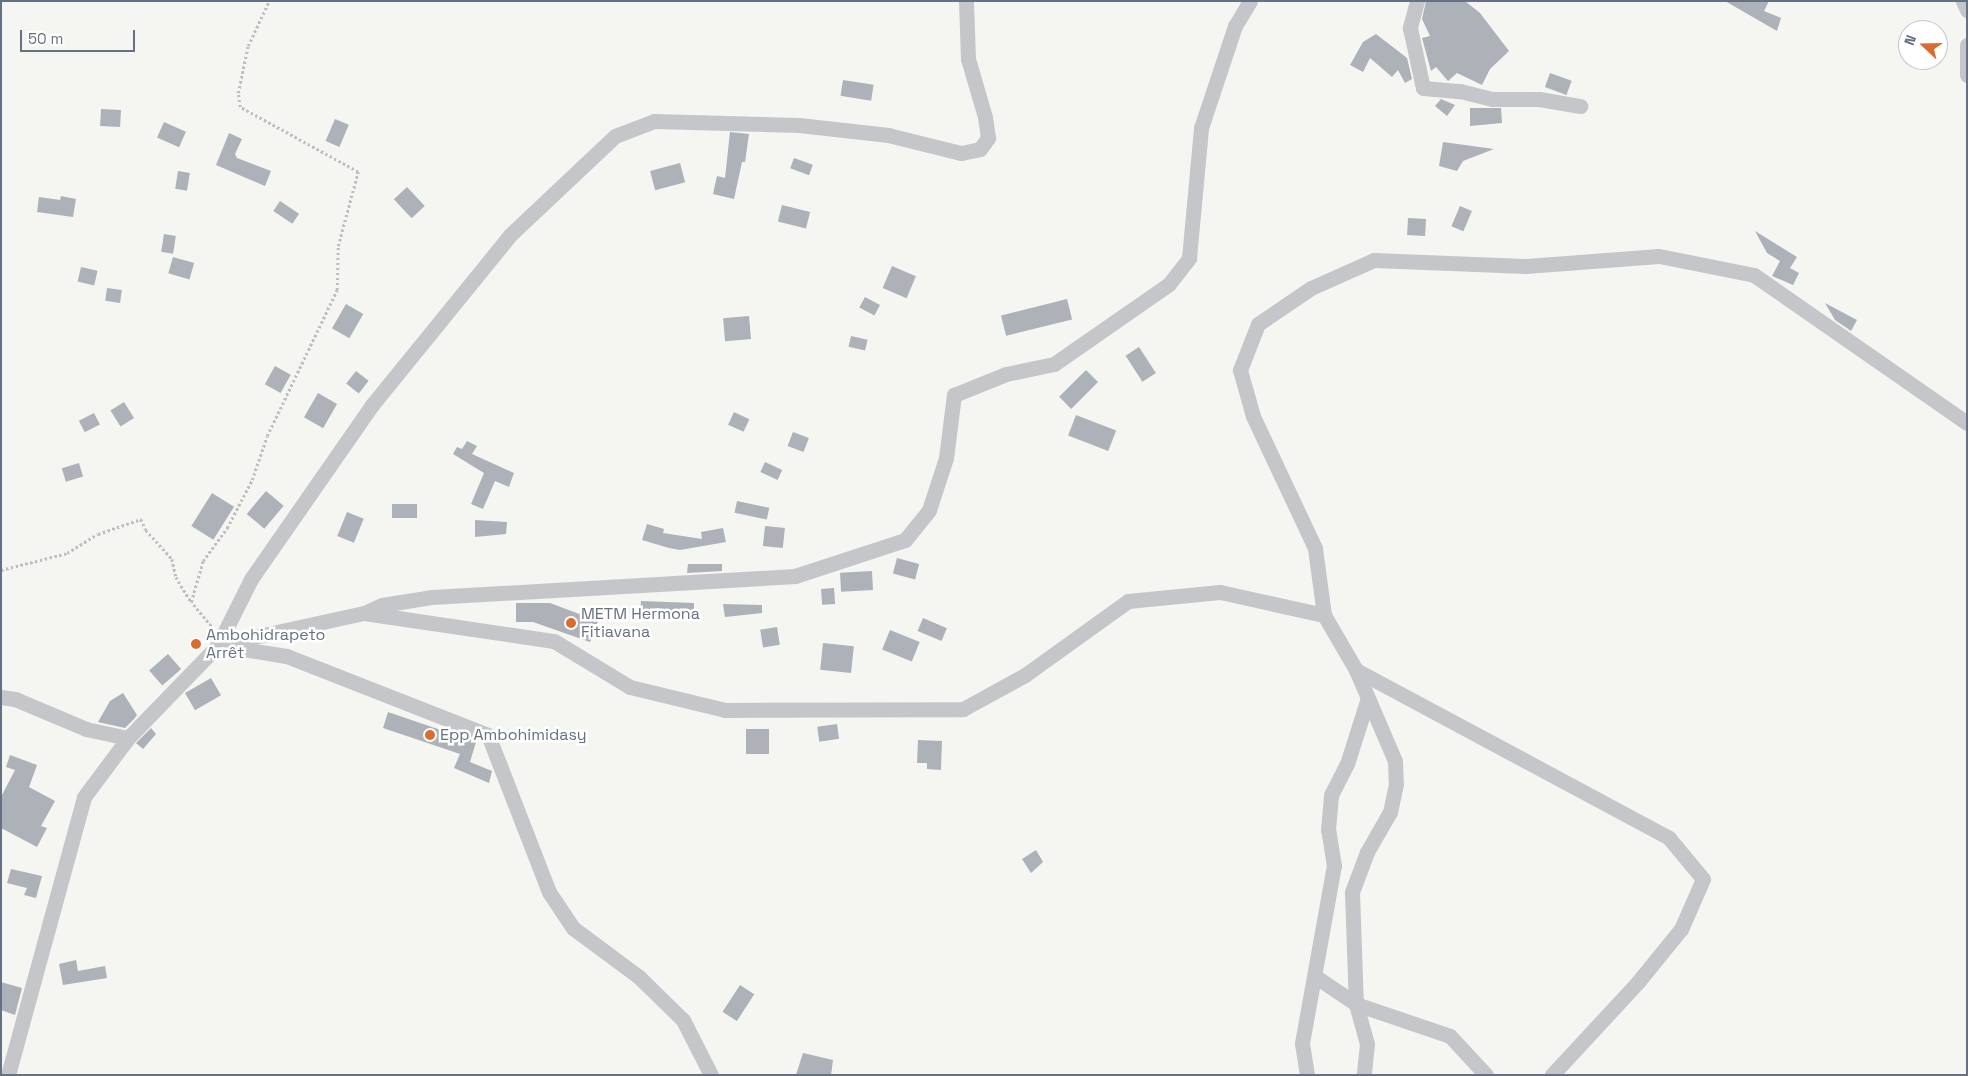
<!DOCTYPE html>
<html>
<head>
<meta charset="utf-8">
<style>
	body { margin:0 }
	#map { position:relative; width:1968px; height:1076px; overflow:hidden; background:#f5f5f2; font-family:"Space Grotesk",sans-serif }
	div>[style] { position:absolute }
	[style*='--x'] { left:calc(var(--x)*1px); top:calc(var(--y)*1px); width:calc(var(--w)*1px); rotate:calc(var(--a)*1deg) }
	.building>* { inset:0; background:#adb2b8; transform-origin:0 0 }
	.path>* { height:2.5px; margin-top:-1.25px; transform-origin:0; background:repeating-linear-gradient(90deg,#bdbec1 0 2.5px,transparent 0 5px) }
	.minor>* { height:15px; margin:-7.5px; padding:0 7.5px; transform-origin:7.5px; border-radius:7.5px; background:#c4c6ca }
	.dots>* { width:14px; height:14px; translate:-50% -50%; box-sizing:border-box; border:2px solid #fff; border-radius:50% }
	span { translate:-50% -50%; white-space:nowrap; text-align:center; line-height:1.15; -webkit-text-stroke:5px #fff; paint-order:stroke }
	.poi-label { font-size:16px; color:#667181 }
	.left { translate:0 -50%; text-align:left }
	.frame { position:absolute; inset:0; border:2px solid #667181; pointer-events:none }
	.north { position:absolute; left:1898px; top:20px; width:50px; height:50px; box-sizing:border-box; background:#fff; border:1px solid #c2c6cd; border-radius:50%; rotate:291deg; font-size:14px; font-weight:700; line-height:20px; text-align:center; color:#667181 }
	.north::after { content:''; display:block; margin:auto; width:18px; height:22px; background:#d96c2e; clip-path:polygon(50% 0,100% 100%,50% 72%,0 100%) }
	.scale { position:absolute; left:20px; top:30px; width:115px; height:22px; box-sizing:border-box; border:2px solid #667181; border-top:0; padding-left:6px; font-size:15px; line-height:18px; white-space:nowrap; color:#667181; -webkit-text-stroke:4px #fff; paint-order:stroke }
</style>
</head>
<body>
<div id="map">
	<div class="building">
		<div style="clip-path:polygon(1426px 1px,1465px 1px,1480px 13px,1509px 51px,1490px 69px,1482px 85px,1457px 73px,1448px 81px,1436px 67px,1431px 71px,1422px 38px,1430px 36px,1422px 19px)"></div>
		<div style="clip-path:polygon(1725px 1px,1769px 1px,1764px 11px,1781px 18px,1777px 31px)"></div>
		<div style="clip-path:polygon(1376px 34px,1407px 58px,1412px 79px,1405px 83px,1398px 70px,1392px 77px,1370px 58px,1363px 72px,1350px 65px,1363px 42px)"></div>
		<div style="left:1550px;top:73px;width:23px;height:15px;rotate:20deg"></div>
		<div style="left:843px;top:80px;width:31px;height:16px;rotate:9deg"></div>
		<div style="clip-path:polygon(1441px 99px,1455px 105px,1447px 116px,1435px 106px)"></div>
		<div style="clip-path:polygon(1470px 108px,1501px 108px,1502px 123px,1470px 126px)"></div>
		<div style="left:101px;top:109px;width:20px;height:17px;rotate:3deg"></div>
		<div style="left:335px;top:119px;width:15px;height:24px;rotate:23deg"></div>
		<div style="left:164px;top:122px;width:24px;height:17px;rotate:24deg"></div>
		<div style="clip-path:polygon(730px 132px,749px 134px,745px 162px,742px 162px,734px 199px,713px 194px,717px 176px,725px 178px)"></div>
		<div style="clip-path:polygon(229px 133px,242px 139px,235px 154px,237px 158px,271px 171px,265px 186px,216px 165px)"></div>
		<div style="clip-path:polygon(1443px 142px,1494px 149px,1463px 161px,1457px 171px,1439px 166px)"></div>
		<div style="left:794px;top:158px;width:20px;height:11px;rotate:20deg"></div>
		<div style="left:680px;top:163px;width:20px;height:31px;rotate:75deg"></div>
		<div style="left:178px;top:171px;width:12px;height:18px;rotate:9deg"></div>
		<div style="left:407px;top:187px;width:26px;height:18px;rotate:47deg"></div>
		<div style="clip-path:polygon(61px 196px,76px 199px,73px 217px,37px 212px,39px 197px,60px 200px)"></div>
		<div style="left:280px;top:201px;width:23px;height:12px;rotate:34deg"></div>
		<div style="left:782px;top:205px;width:29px;height:17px;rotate:14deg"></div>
		<div style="left:1460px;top:206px;width:13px;height:22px;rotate:23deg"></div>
		<div style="left:1408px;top:218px;width:18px;height:17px;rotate:3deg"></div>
		<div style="clip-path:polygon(1755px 231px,1797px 257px,1790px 268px,1799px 273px,1793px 285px,1772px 276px,1780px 261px,1767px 253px)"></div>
		<div style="left:164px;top:234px;width:12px;height:18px;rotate:9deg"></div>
		<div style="left:173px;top:257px;width:22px;height:17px;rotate:16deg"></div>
		<div style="left:892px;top:266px;width:26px;height:24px;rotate:23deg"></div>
		<div style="left:81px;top:267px;width:17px;height:15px;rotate:13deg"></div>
		<div style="left:107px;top:288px;width:15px;height:13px;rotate:8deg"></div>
		<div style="left:865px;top:297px;width:17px;height:12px;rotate:28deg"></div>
		<div style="left:1067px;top:299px;width:21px;height:68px;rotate:76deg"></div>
		<div style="clip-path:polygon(1825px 303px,1857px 320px,1851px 331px,1835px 320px)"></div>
		<div style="left:346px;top:304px;width:20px;height:28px;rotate:30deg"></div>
		<div style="left:749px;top:316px;width:23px;height:26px;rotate:85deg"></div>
		<div style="left:851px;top:336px;width:17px;height:11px;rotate:13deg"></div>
		<div style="left:1139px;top:347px;width:31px;height:16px;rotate:57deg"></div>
		<div style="left:275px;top:366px;width:18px;height:21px;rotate:29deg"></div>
		<div style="left:1086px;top:370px;width:17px;height:38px;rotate:45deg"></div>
		<div style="left:356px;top:371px;width:16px;height:16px;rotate:38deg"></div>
		<div style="left:318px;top:393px;width:22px;height:28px;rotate:30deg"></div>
		<div style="left:124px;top:402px;width:19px;height:16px;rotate:58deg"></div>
		<div style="left:734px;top:412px;width:17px;height:14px;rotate:25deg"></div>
		<div style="left:94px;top:413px;width:13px;height:17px;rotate:63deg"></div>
		<div style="left:1076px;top:415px;width:43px;height:22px;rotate:21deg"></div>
		<div style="left:793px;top:432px;width:17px;height:15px;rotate:21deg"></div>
		<div style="clip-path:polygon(467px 441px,477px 446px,472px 454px,514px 473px,509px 487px,495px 481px,483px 509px,471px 504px,484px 473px,453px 454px,457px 447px,462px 449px)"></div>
		<div style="left:765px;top:462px;width:19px;height:11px;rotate:25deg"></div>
		<div style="left:79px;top:463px;width:14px;height:18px;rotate:73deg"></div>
		<div style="left:266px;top:491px;width:23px;height:30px;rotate:40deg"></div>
		<div style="left:212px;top:493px;width:26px;height:39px;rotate:32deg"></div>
		<div style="left:737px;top:501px;width:33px;height:12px;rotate:12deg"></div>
		<div style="left:417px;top:504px;width:14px;height:25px;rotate:90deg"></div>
		<div style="left:347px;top:512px;width:18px;height:26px;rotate:22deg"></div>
		<div style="clip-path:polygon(475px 520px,507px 522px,506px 534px,475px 537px)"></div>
		<div style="clip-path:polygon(647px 524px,664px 529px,663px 533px,702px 539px,701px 532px,723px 528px,726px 542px,680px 550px,669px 548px,642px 540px)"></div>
		<div style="left:765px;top:526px;width:20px;height:20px;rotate:6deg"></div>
		<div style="left:897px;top:558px;width:23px;height:16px;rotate:15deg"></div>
		<div style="clip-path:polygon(688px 564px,722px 564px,722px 571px,687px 573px)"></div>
		<div style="left:872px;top:571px;width:19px;height:32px;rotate:87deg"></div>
		<div style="left:834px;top:588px;width:16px;height:13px;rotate:86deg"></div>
		<div style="clip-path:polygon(641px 601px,694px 603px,694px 620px,676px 620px,676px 614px,640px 613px)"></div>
		<div style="clip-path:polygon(516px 603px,550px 603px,598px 621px,590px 642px,533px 622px,516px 622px)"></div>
		<div style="clip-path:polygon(723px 604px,762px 605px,762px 613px,725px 617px)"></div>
		<div style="left:923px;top:618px;width:26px;height:14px;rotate:23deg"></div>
		<div style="left:777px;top:627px;width:18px;height:17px;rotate:81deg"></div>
		<div style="left:890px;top:630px;width:32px;height:21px;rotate:22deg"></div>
		<div style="left:823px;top:643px;width:31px;height:27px;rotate:6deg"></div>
		<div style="left:168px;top:654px;width:20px;height:25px;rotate:49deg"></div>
		<div style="left:211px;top:678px;width:20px;height:30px;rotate:60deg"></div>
		<div style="clip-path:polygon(123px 693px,137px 715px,134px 719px,125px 728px,98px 722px,110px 701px)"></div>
		<div style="clip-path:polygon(388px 712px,476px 742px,470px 762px,492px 771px,489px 783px,454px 768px,460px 754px,383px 728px)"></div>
		<div style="left:837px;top:724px;width:15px;height:20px;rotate:82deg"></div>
		<div style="clip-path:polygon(151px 728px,156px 734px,143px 749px,136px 743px)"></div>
		<div style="left:746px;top:729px;width:23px;height:25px"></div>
		<div style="clip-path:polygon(918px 740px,942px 741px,941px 770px,927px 769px,927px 763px,917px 763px)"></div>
		<div style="clip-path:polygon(10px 755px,37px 765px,29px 787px,55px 801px,41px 826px,47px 828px,37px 847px,1px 828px,1px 797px,15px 770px,6px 767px)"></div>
		<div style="clip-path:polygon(1036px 850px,1043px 862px,1031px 873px,1022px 859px)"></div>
		<div style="clip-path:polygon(11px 869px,42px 876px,36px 898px,24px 895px,27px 888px,7px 883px)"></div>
		<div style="clip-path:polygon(76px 960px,78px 971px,105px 966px,107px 978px,63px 985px,59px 964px)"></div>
		<div style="clip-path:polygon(1px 982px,22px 988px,15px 1015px,1px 1010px)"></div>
		<div style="left:740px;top:985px;width:17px;height:32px;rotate:33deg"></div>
		<div style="clip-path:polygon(803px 1053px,833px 1060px,831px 1075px,796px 1075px)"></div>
	</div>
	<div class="path">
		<div style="--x:1;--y:570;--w:68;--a:-14.4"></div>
		<div style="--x:67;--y:553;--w:36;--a:-32"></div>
		<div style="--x:98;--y:534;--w:46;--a:-19.2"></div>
		<div style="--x:141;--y:519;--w:12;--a:66"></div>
		<div style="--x:146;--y:530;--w:39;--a:48"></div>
		<div style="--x:172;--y:559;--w:18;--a:77"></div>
		<div style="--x:176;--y:577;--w:29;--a:59"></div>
		<div style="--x:211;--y:626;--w:31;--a:-130"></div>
		<div style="--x:191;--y:602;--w:43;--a:-73.7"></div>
		<div style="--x:203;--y:561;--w:41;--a:-54"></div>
		<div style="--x:227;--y:528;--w:54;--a:-62.5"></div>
		<div style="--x:252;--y:480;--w:46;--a:-71.2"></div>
		<div style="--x:267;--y:436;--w:162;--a:-64.4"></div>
		<div style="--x:337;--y:290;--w:44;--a:-88.7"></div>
		<div style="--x:338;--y:246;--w:77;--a:-74.9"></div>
		<div style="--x:358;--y:172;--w:135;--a:-151.2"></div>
		<div style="--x:240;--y:107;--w:14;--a:-98"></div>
		<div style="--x:238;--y:93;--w:48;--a:-78"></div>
		<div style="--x:248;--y:46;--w:50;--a:-65"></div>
	</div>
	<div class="minor">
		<div style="--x:1417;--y:1;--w:28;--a:105"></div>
		<div style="--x:1410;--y:28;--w:61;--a:77.8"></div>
		<div style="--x:1423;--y:88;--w:37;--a:5"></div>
		<div style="--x:1460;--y:91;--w:33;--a:14"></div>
		<div style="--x:1492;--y:99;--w:47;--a:0"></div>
		<div style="--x:1539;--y:99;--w:42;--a:9.7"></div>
		<div style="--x:1963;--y:1;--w:10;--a:66"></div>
		<div style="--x:1967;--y:45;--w:30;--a:90"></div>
		<div style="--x:364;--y:613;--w:192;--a:8.4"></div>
		<div style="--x:554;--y:641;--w:89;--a:31.2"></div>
		<div style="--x:630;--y:687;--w:98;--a:13.6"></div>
		<div style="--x:725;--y:710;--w:238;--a:-0.2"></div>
		<div style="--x:963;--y:709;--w:71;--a:-28.7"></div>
		<div style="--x:1025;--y:675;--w:127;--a:-35.7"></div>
		<div style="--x:1128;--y:601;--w:92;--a:-5.6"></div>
		<div style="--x:1220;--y:592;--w:107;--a:12.5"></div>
		<div style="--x:1324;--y:615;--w:64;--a:59.8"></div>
		<div style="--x:1356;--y:670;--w:99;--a:66.8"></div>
		<div style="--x:1395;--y:761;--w:23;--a:88"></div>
		<div style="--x:1396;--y:784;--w:29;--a:102"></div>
		<div style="--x:1390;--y:812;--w:46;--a:119.9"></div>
		<div style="--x:1367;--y:852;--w:43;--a:110.6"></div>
		<div style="--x:1352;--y:892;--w:112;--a:88"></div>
		<div style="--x:1356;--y:1004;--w:41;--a:74.6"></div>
		<div style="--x:1367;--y:1044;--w:31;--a:96"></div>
		<div style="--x:1324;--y:615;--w:68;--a:-97.7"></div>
		<div style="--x:1315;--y:548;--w:146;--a:-115.2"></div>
		<div style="--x:1253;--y:416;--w:48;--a:-105.8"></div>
		<div style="--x:1240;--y:370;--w:49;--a:-68.6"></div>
		<div style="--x:1258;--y:324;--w:64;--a:-34.2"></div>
		<div style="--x:1311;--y:288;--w:69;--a:-24"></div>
		<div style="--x:1374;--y:260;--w:152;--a:2.3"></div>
		<div style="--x:1526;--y:266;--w:133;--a:-4.3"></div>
		<div style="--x:1659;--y:256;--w:97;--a:11.3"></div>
		<div style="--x:1754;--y:275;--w:259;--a:34.8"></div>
		<div style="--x:1356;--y:670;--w:355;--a:28.2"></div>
		<div style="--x:1669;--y:838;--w:53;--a:50.3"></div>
		<div style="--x:1703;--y:879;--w:55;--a:113.7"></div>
		<div style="--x:1681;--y:929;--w:68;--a:129.1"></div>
		<div style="--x:1638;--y:982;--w:127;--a:132.8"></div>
		<div style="--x:1;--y:697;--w:14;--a:8"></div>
		<div style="--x:15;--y:699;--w:77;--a:22.9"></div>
		<div style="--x:86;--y:729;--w:43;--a:12.1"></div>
		<div style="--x:1316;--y:977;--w:48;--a:34"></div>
		<div style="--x:1356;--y:1004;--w:99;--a:18.8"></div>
		<div style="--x:1450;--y:1036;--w:53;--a:47.3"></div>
		<div style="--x:8;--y:1075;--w:288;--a:-74.7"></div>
		<div style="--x:84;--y:797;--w:74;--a:-53.3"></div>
		<div style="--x:128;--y:738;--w:129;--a:-45.9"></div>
		<div style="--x:218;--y:645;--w:74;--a:-63.4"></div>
		<div style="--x:251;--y:579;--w:212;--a:-55.2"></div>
		<div style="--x:372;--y:405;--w:219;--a:-50.9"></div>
		<div style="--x:510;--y:235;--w:144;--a:-43.3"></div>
		<div style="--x:615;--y:136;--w:42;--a:-21"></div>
		<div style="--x:654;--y:121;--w:145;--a:1.6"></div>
		<div style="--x:799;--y:125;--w:90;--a:6.4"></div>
		<div style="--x:888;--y:135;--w:75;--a:13.9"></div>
		<div style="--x:961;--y:153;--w:19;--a:-12"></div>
		<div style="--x:980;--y:149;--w:14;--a:-54"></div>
		<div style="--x:988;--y:138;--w:21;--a:-98"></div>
		<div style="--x:985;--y:117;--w:60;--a:-106.3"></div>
		<div style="--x:968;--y:59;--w:58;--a:-92"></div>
		<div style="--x:711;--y:1075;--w:62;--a:-117"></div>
		<div style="--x:683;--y:1020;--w:62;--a:-135.7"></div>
		<div style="--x:639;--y:977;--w:82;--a:-143.4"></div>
		<div style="--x:573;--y:928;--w:43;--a:-123.7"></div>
		<div style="--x:549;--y:892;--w:168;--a:-111.2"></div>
		<div style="--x:488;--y:735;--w:217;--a:-158.6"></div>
		<div style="--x:286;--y:656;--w:69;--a:-170.8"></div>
		<div style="--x:218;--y:645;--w:149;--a:-12.4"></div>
		<div style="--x:364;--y:613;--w:20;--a:-24"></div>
		<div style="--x:382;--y:605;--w:51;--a:-9.1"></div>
		<div style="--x:432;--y:597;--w:364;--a:-3.3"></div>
		<div style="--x:795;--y:576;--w:116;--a:-18.1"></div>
		<div style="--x:905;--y:540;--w:38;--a:-51"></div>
		<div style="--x:929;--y:510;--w:55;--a:-71.9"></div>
		<div style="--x:946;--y:458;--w:64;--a:-82.8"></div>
		<div style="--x:954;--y:395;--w:56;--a:-22"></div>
		<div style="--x:1006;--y:374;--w:49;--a:-11.8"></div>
		<div style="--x:1054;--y:364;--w:140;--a:-34.8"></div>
		<div style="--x:1169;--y:284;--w:33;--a:-52"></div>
		<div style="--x:1189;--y:258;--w:131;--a:-84.7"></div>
		<div style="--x:1201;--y:128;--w:108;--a:-71.6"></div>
		<div style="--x:1235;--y:26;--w:29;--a:-59"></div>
		<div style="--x:1307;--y:1075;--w:32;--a:-99"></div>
		<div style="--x:1302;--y:1043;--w:180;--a:-79.8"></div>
		<div style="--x:1334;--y:866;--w:36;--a:-99"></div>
		<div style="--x:1328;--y:830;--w:35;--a:-85"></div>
		<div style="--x:1331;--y:795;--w:35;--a:-63"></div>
		<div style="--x:1347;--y:764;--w:66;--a:-72.4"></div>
	</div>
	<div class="dots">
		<div style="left:571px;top:623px;background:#d96c2e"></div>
		<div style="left:196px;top:644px;background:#d96c2e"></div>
		<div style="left:430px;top:735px;background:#d96c2e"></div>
	</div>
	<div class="poi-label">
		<span class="left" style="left:581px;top:623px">METM Hermona<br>Fitiavana</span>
		<span class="left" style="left:206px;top:644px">Ambohidrapeto<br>Arrêt</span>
		<span class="left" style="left:440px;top:735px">Epp Ambohimidasy</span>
	</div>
	<div class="frame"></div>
	<div class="north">N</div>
	<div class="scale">50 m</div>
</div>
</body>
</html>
